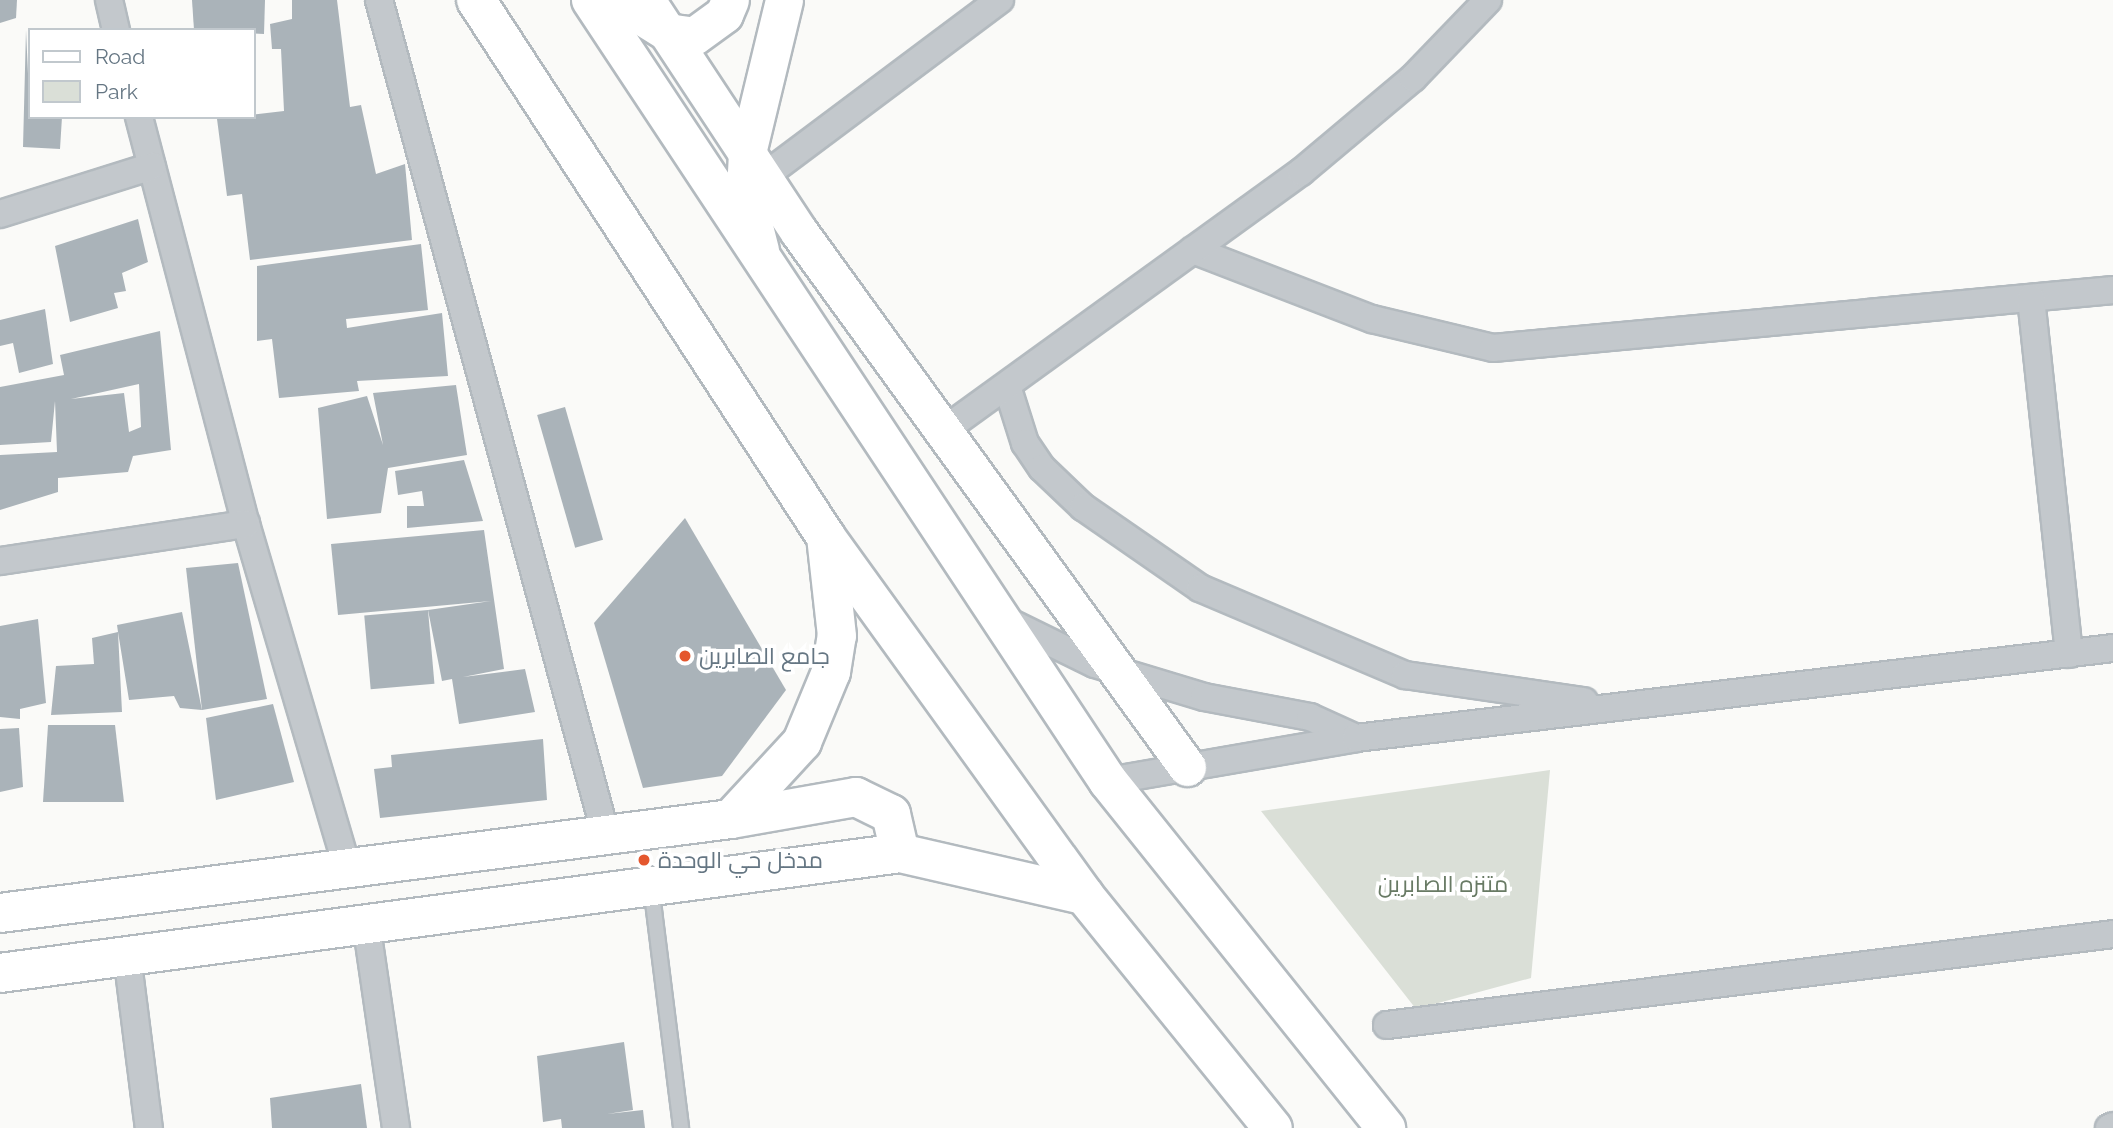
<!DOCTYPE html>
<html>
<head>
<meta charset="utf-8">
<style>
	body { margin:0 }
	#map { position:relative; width:2113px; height:1128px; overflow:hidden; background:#fafaf8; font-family:Raleway,Cairo,sans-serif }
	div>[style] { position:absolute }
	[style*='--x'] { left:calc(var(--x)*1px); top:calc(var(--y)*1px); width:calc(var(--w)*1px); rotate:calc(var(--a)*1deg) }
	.green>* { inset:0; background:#dadfd7 }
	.building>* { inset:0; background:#aab3b9; transform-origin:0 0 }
	.roads { filter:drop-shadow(2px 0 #b3babf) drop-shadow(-2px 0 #b3babf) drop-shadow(0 2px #b3babf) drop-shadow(0 -2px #b3babf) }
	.service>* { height:14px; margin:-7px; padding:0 7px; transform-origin:7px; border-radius:7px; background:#c3c8cc }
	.minor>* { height:26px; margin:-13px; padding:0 13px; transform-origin:13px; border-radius:13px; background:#c3c8cc }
	.secondary>* { height:37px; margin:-18.5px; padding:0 18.5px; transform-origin:18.5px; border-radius:18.5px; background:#fff }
	.primary>* { height:38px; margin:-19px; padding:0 19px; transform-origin:19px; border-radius:19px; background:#fff }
	.trunk>* { height:38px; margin:-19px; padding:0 19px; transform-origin:19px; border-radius:19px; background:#fff }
	.dots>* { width:19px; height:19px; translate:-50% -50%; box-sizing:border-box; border:4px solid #fff; border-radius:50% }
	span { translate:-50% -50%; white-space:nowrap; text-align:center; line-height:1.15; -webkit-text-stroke:7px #fff; paint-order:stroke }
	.poi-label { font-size:23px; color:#657683 }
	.left { translate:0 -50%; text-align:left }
	.park-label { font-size:23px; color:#687a64 }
	.legend { position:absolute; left:28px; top:28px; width:228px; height:91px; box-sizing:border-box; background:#fff; border:2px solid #c1c8cd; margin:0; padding:9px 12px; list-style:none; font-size:21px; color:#657683 }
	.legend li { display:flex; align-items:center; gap:14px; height:35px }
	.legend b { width:35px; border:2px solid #c1c8cd }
</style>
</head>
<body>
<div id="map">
	<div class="green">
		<div style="clip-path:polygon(1550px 770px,1531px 978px,1416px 1009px,1261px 811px)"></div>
	</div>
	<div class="building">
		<div style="clip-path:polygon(0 0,17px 0,16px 18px,0 23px)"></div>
		<div style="clip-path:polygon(192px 0,265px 0,264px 34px,194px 30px)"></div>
		<div style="clip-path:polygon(292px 0,337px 0,350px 107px,361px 105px,376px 174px,405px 164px,412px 240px,250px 260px,242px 194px,227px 196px,217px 119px,284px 111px,281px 49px,272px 49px,270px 24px,292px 19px)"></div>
		<div style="clip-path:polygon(26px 30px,30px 117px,62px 117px,60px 149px,23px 147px)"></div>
		<div style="clip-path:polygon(138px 219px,148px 262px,122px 273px,126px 291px,114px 293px,118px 308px,70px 322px,55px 246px)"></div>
		<div style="clip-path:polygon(421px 244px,428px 310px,346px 319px,347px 328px,442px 313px,448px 376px,357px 381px,359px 391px,279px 398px,272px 339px,257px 341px,257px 266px)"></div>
		<div style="clip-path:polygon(45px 309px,53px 364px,19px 373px,13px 343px,0 346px,0 320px)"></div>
		<div style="clip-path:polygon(evenodd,160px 331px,171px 450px,133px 456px,128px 472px,58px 478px,58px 492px,0 510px,0 455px,57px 452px,55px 401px,51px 442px,0 445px,0 387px,64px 375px,60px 355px,160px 331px,139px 384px,141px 427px,129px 432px,124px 393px,71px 399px,139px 384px)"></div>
		<div style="clip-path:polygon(456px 385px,467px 455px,388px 468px,381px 513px,327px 519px,318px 408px,367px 396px,383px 445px,373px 393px)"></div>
		<div style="left:565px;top:407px;width:138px;height:29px;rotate:74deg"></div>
		<div style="clip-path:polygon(464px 460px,483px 521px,407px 528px,407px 506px,424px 506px,422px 491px,398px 495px,395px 471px)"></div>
		<div style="clip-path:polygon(685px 518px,786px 690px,722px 776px,643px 788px,594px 623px)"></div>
		<div style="clip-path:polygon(484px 530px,504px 669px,463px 677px,525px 669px,535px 712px,459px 724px,452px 679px,442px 681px,428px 610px,491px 601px,338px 615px,331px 544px)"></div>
		<div style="clip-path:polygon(238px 563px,267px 699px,202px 710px,186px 568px)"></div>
		<div style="left:428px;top:610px;width:74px;height:64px;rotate:85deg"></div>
		<div style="clip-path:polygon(182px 612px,202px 710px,180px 708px,174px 696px,129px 700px,118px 632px,122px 712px,51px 715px,56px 666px,94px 664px,92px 638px,118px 632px,117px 625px)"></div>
		<div style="clip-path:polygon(38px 619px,46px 703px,20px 709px,20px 719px,0 717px,0 626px)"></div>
		<div style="clip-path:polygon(273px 704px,294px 782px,216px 800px,206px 718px)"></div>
		<div style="clip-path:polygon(48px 725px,115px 725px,124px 802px,43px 802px)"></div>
		<div style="clip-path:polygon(19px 728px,23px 787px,0 792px,0 729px)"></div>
		<div style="clip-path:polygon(543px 739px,547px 800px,380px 818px,374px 769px,392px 767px,391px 755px)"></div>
		<div style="clip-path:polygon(624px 1042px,633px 1110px,607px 1114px,643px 1110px,645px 1128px,562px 1128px,561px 1119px,543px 1122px,537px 1056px)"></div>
		<div style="clip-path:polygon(361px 1084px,367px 1128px,272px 1128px,270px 1098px)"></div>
	</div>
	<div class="roads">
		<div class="service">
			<div style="--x:651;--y:886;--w:244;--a:82.9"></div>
		</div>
		<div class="minor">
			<div style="--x:109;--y:0;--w:31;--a:77"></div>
			<div style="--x:379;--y:0;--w:869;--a:74.8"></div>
			<div style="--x:139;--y:117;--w:421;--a:75.3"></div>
			<div style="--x:246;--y:524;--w:364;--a:73.6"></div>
			<div style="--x:763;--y:177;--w:296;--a:-36.8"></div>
			<div style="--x:0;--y:214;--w:159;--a:-17.5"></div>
			<div style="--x:1193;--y:250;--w:192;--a:21.1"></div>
			<div style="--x:1372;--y:319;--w:124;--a:13.5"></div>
			<div style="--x:1493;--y:348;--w:623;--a:-5.34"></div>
			<div style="--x:2031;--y:298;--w:358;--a:83.9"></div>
			<div style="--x:1007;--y:386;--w:60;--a:72.5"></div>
			<div style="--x:1025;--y:443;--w:30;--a:56"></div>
			<div style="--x:1042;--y:468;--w:57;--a:43.6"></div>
			<div style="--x:1083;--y:507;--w:142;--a:34.7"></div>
			<div style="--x:1200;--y:588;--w:223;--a:23"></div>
			<div style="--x:1405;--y:675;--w:181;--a:8.3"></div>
			<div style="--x:943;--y:431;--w:442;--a:-35.9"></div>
			<div style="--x:1301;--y:172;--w:146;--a:-40"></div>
			<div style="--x:1413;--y:78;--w:108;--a:-46.1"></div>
			<div style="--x:0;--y:561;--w:249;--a:-8.6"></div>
			<div style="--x:1005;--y:620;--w:100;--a:26.1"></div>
			<div style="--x:1095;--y:664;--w:114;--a:16.8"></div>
			<div style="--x:1204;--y:697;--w:108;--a:10.7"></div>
			<div style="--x:1310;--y:717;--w:51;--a:24.5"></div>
			<div style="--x:1108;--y:781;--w:252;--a:-9.8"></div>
			<div style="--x:1356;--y:738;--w:762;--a:-6.78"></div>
			<div style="--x:366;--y:922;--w:208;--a:81.7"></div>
			<div style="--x:127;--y:955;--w:174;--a:82.8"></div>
			<div style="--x:1387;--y:1025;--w:732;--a:-7.14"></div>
			<div style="--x:2109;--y:1128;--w:4;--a:-27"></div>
		</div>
		<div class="secondary">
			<div style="--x:616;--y:0;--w:60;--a:32.1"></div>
			<div style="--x:667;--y:32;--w:27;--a:8"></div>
			<div style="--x:694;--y:36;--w:37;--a:-36"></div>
			<div style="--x:724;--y:14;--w:15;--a:-67"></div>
			<div style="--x:646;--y:0;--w:278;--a:56.6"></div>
			<div style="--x:799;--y:232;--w:661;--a:54.05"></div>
			<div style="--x:760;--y:250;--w:61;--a:-104.3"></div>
			<div style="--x:745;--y:191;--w:38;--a:-87"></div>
			<div style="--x:747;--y:153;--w:157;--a:-76.4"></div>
		</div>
		<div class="primary">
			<div style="--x:731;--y:819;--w:127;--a:-10"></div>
			<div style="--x:856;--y:797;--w:39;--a:26"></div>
			<div style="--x:891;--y:814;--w:40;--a:77"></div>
			<div style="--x:0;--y:913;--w:737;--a:-7.33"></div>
			<div style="--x:731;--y:819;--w:105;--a:-47.3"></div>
			<div style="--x:802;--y:742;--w:76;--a:-67.5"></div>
			<div style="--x:831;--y:672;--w:36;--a:-81"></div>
			<div style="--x:837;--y:636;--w:100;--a:-96.3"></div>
			<div style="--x:0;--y:973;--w:908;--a:-7.59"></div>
			<div style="--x:900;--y:853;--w:189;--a:12.9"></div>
		</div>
		<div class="trunk">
			<div style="--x:476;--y:0;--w:641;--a:56.9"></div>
			<div style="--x:826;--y:537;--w:441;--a:54.2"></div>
			<div style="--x:1084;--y:895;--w:300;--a:51"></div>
			<div style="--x:591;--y:0;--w:937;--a:56.5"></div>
			<div style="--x:1108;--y:781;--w:445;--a:51.3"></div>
		</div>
	</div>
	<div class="dots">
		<div style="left:685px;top:656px;background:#e4572e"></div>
		<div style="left:644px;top:860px;background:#e4572e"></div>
	</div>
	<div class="poi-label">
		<span class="left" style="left:699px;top:656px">جامع الصابرين</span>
		<span class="left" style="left:658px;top:860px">مدخل حي الوحدة</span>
	</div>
	<div class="park-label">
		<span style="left:1443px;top:884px">متنزه الصابرين</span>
	</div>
	<ul class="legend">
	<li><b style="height:9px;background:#fff"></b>Road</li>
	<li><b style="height:19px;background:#dadfd7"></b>Park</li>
	</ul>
</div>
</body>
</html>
